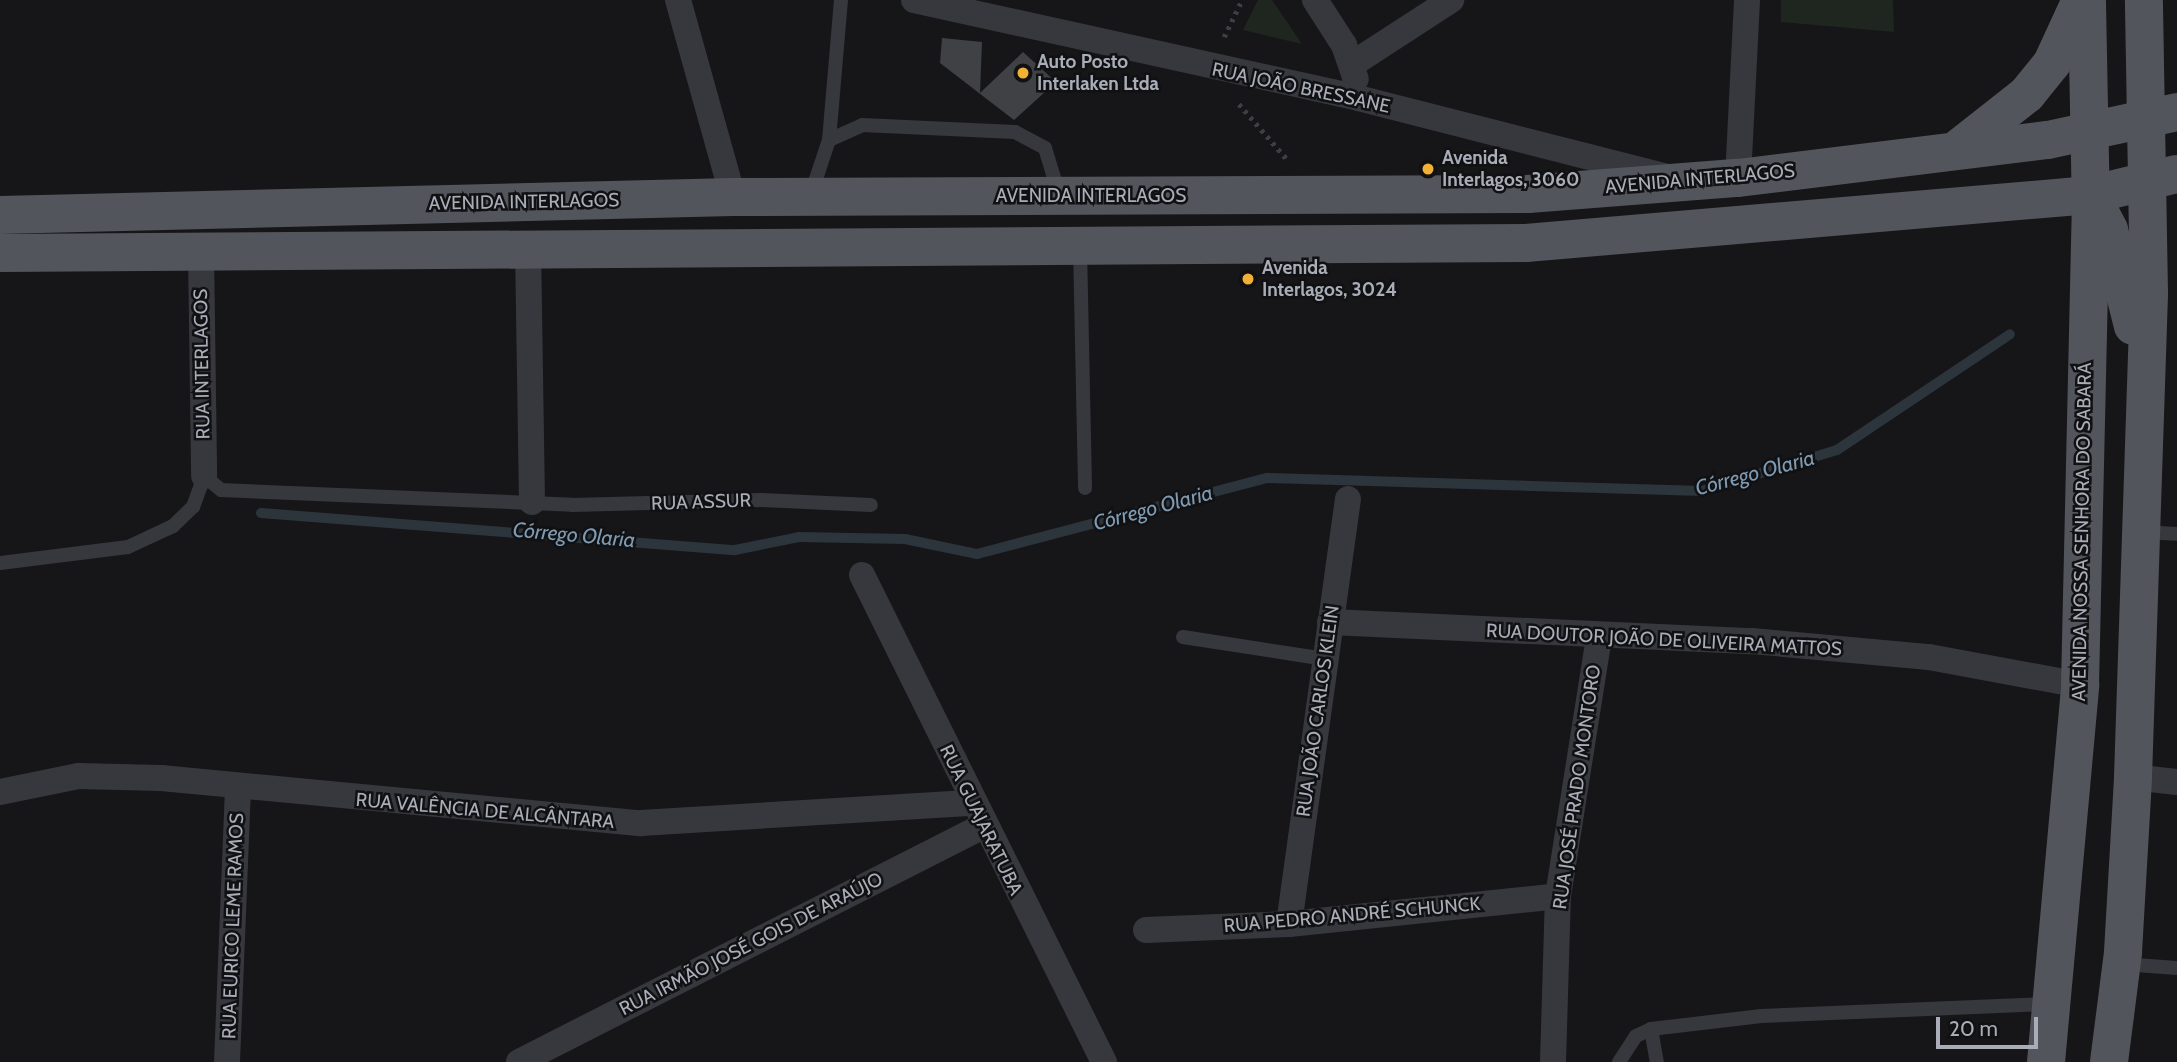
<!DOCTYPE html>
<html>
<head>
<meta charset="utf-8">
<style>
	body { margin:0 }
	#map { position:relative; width:2177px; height:1062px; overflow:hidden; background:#161618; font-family:Cabin,sans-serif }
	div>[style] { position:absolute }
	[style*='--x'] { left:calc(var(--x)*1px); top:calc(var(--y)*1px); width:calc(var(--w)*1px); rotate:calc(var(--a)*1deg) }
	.green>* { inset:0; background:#1e261f }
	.stream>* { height:10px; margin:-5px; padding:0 5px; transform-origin:5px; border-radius:5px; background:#2c353c }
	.building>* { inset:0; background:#404145 }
	.path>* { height:4.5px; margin-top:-2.25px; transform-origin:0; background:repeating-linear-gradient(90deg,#3d3f44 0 3.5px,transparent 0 8.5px) }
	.lane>* { height:14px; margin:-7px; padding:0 7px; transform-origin:7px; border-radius:7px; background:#37383d }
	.street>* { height:26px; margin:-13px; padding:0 13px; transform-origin:13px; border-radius:13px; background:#37383d }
	.primary>* { height:38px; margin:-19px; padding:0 19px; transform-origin:19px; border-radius:19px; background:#53555c }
	.dots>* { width:19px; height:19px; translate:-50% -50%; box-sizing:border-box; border:4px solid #111113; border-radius:50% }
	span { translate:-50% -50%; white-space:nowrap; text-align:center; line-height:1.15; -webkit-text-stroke:5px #111113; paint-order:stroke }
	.poi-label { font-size:19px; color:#a8adb8; font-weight:700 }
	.left { translate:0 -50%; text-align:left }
	.street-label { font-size:19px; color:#a8adb8 }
	.water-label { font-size:21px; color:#7f9bb3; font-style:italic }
	.scale { position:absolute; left:1936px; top:1017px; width:102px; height:32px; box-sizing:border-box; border:4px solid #a8adb8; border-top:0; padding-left:9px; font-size:21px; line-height:24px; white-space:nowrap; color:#a8adb8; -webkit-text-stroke:5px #111113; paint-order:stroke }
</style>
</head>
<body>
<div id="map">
	<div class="green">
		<div style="clip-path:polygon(1258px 0,1272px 0,1302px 44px,1243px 30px)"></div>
		<div style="clip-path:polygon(1781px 0,1893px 0,1894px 32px,1781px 22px)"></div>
	</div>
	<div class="stream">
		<div style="--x:261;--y:513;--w:475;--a:4.5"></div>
		<div style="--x:735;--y:550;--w:65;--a:-11.5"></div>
		<div style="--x:799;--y:537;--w:106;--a:1.1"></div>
		<div style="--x:905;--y:539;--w:74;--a:11.8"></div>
		<div style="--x:977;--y:554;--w:300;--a:-14.7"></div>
		<div style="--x:1267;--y:478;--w:435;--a:1.7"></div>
		<div style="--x:1702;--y:491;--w:141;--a:-16.9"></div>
		<div style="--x:1837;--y:450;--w:208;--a:-33.8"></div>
	</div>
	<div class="building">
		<div style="clip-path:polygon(942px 38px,982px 42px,980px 93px,1023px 52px,1056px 82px,1014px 120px,940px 63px)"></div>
	</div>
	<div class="path">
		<div style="--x:1224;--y:37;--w:41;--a:-64.1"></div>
		<div style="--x:1239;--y:104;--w:72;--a:49"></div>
	</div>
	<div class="lane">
		<div style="--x:829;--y:140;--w:141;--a:-85.1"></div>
		<div style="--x:811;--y:194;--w:57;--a:-71.6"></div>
		<div style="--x:829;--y:140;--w:36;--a:-24"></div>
		<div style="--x:862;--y:125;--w:153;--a:2.6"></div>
		<div style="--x:1015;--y:132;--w:34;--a:28"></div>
		<div style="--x:1045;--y:148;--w:48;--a:73.1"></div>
		<div style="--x:1080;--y:247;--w:241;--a:88.8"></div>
		<div style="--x:204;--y:476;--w:22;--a:39"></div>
		<div style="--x:221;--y:490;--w:351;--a:2.4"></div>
		<div style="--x:572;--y:505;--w:190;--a:-1.5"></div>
		<div style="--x:762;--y:500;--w:109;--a:2.6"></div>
		<div style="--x:2141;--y:532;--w:36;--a:3"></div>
		<div style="--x:0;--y:563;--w:129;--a:-7.1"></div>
		<div style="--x:128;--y:547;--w:50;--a:-25"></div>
		<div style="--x:173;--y:526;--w:28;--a:-44"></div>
		<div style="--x:193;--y:507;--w:33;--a:-70"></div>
		<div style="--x:1183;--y:637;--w:144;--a:8.8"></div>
		<div style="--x:2123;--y:964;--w:54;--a:4.2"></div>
		<div style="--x:1651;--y:1029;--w:34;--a:80"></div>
		<div style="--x:1619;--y:1062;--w:31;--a:-57"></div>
		<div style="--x:1636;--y:1036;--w:17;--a:-25"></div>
		<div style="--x:1651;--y:1029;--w:111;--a:-6.7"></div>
		<div style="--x:1761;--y:1016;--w:287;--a:-2.4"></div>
	</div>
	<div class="street">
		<div style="--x:678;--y:0;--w:205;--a:74.4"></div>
		<div style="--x:914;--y:0;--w:455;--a:12.4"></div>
		<div style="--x:1358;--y:98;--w:317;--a:14.3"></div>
		<div style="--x:1315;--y:0;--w:54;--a:57.2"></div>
		<div style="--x:1344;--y:45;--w:36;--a:71"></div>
		<div style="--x:1354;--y:63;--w:116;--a:-33"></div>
		<div style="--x:1738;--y:178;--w:178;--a:-87.1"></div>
		<div style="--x:528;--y:247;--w:255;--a:89.1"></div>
		<div style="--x:201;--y:251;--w:225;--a:89.2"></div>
		<div style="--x:862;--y:575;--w:544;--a:63.58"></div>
		<div style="--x:1330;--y:622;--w:422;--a:2.6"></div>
		<div style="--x:1752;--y:641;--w:178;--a:5.2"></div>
		<div style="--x:1929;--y:657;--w:154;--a:10.5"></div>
		<div style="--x:2133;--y:777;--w:44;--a:6.5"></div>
		<div style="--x:0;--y:792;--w:80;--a:-11.6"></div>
		<div style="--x:78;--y:776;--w:83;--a:1.4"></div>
		<div style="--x:161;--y:778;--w:482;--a:5.4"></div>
		<div style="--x:641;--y:823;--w:332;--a:-3.5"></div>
		<div style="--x:1289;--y:924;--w:429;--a:-82.1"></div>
		<div style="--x:1146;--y:930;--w:143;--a:-2.4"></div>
		<div style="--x:1289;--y:924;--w:270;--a:-5.9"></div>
		<div style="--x:227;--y:1062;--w:272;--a:-87.7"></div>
		<div style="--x:519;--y:1062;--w:521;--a:-26.96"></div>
		<div style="--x:1553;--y:1062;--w:166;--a:-88.3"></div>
		<div style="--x:1558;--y:896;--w:261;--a:-81"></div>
	</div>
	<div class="primary">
		<div style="--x:1960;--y:147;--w:85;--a:-38.3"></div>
		<div style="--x:2027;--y:94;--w:40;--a:-51"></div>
		<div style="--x:2052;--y:63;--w:69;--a:-65.3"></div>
		<div style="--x:2097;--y:207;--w:26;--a:62"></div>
		<div style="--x:2109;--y:230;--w:99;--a:76"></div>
		<div style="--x:0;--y:215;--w:733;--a:-1.41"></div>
		<div style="--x:733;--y:197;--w:795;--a:-0.22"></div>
		<div style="--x:1528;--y:194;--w:211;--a:-4.4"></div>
		<div style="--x:1738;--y:178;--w:312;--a:-7"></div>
		<div style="--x:2048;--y:140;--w:132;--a:-12.2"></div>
		<div style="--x:0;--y:253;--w:1526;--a:-0.38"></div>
		<div style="--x:1526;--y:243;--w:566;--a:-4.86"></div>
		<div style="--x:2090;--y:195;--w:89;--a:-13.6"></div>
		<div style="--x:2046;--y:1062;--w:379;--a:-84.8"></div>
		<div style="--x:2080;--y:685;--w:473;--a:-88.7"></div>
		<div style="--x:2091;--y:212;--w:212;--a:-91.1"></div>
		<div style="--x:2109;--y:1062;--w:111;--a:-82.7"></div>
		<div style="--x:2123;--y:952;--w:175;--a:-86.7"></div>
		<div style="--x:2133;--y:777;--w:484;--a:-88.1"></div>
		<div style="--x:2149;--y:293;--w:293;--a:-91"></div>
	</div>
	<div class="dots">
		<div style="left:1023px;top:73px;background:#f2b134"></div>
		<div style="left:1428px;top:169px;background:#f2b134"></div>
		<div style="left:1248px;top:279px;background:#f2b134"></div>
	</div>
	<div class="poi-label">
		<span class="left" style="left:1037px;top:73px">Auto Posto<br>Interlaken Ltda</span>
		<span class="left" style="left:1442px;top:169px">Avenida<br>Interlagos, 3060</span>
		<span class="left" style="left:1262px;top:279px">Avenida<br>Interlagos, 3024</span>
	</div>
	<div class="street-label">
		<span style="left:1301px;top:88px;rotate:12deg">RUA JOÃO BRESSANE</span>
		<span style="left:1700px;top:179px;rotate:-5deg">AVENIDA INTERLAGOS</span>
		<span style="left:1091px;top:196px">AVENIDA INTERLAGOS</span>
		<span style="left:524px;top:202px;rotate:-1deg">AVENIDA INTERLAGOS</span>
		<span style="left:202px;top:364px;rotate:-91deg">RUA INTERLAGOS</span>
		<span style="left:701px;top:502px;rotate:-2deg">RUA ASSUR</span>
		<span style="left:2082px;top:532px;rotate:-89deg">AVENIDA NOSSA SENHORA DO SABARÁ</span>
		<span style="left:1664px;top:640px;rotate:3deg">RUA DOUTOR JOÃO DE OLIVEIRA MATTOS</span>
		<span style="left:1318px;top:711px;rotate:-82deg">RUA JOÃO CARLOS KLEIN</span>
		<span style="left:1577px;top:787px;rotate:-82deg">RUA JOSÉ PRADO MONTORO</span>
		<span style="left:485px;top:811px;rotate:5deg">RUA VALÊNCIA DE ALCÂNTARA</span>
		<span style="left:981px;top:820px;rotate:64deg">RUA GUAJARATUBA</span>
		<span style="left:1352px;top:915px;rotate:-5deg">RUA PEDRO ANDRÉ SCHUNCK</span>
		<span style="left:233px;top:926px;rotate:-88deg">RUA EURICO LEME RAMOS</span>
		<span style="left:751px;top:944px;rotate:-27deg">RUA IRMÃO JOSÉ GOIS DE ARAÚJO</span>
	</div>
	<div class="water-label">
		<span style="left:1755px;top:473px;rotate:-15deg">Córrego Olaria</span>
		<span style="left:1153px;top:508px;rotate:-15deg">Córrego Olaria</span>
		<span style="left:574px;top:535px;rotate:5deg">Córrego Olaria</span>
	</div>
	<div class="scale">20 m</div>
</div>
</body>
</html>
